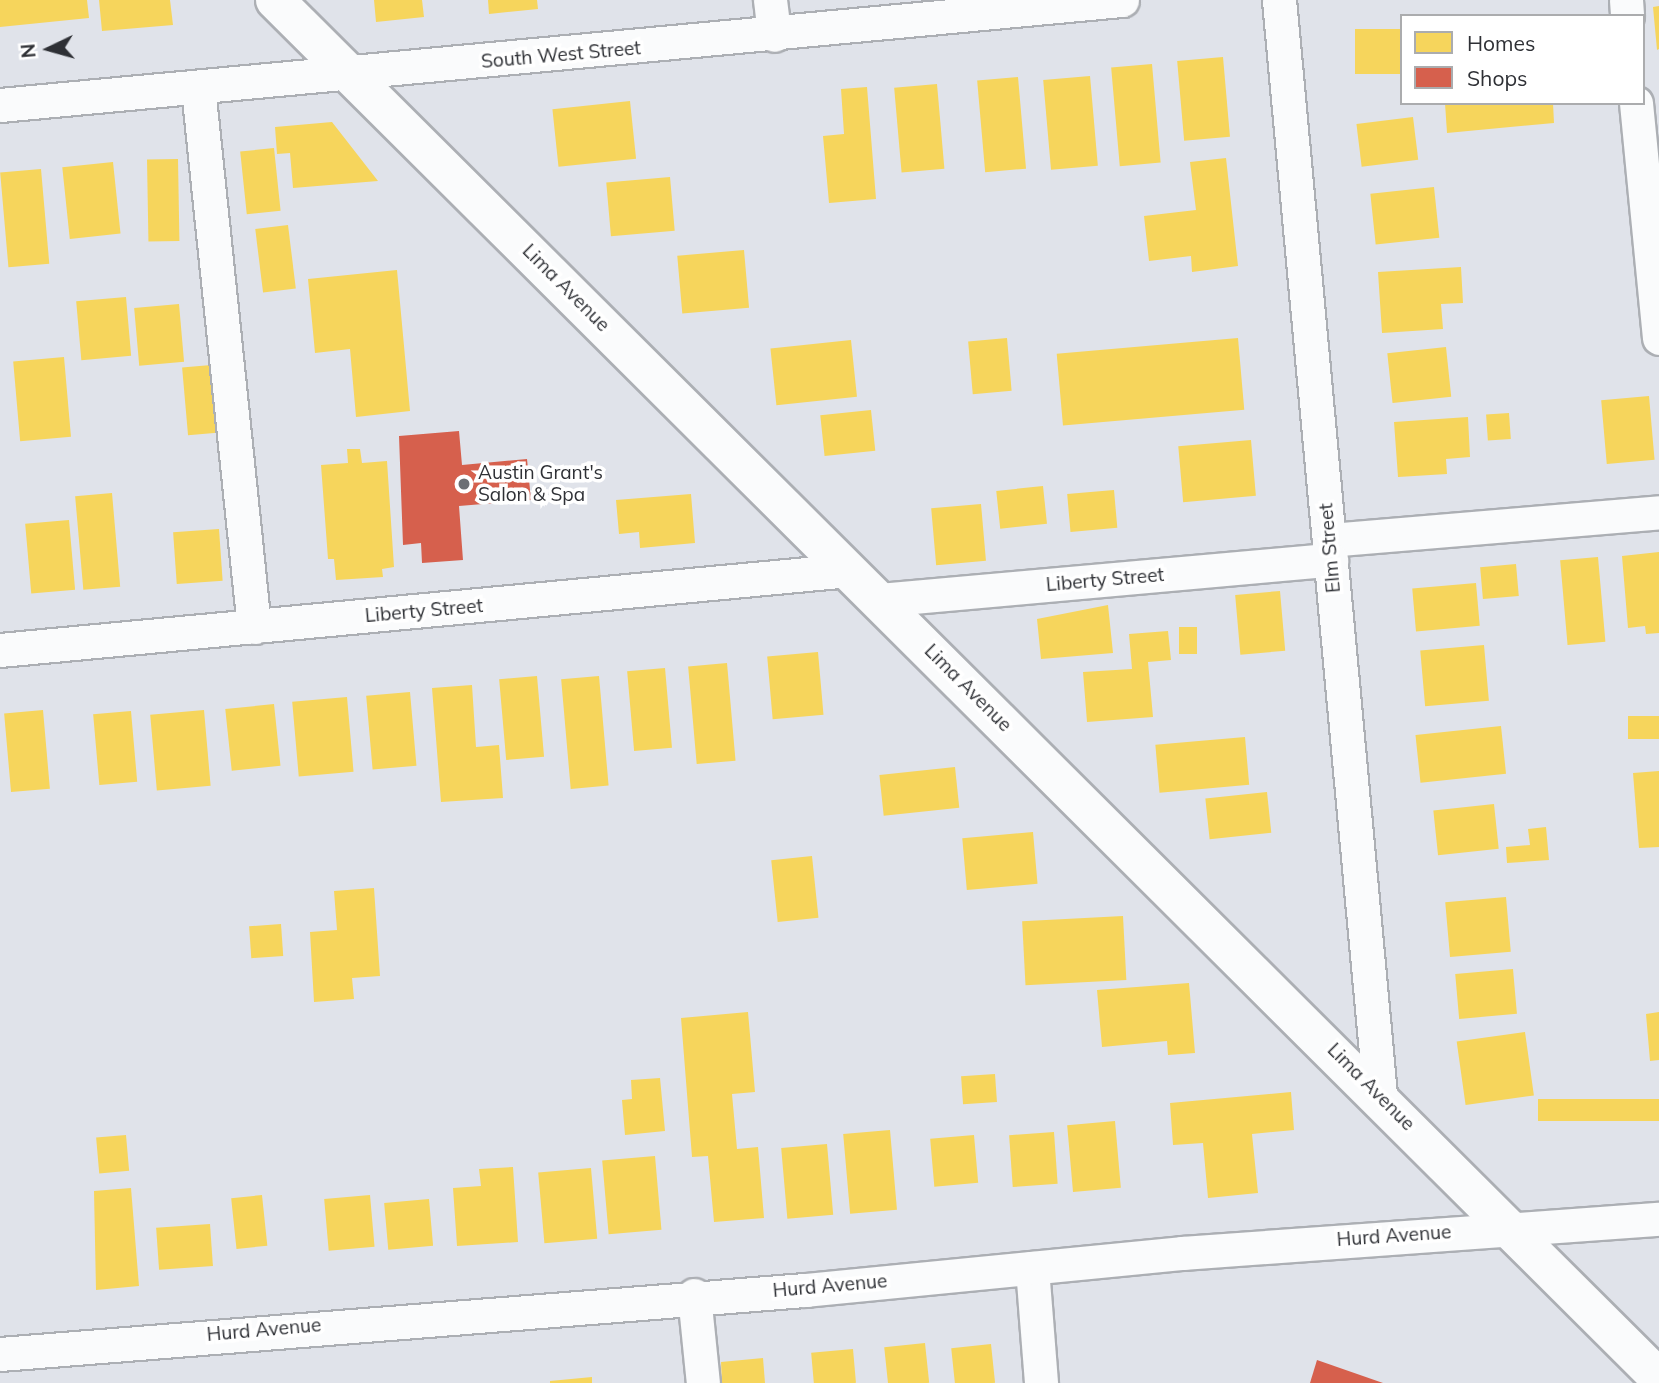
<!DOCTYPE html>
<html>
<head>
<meta charset="utf-8">
<style>
	body { margin:0 }
	#map { position:relative; width:1659px; height:1383px; overflow:hidden; background:#e0e3ea; font-family:Mulish,sans-serif }
	div>[style] { position:absolute }
	[style*='--x'] { left:calc(var(--x)*1px); top:calc(var(--y)*1px); width:calc(var(--w)*1px); rotate:calc(var(--a)*1deg) }
	.homes>* { inset:0; background:#f6d55c; transform-origin:0 0 }
	.shops>* { inset:0; background:#d6604d }
	.roads { filter:drop-shadow(2px 0 #acafb4) drop-shadow(-2px 0 #acafb4) drop-shadow(0 2px #acafb4) drop-shadow(0 -2px #acafb4) }
	.minor>* { height:33px; margin:-16.5px; padding:0 16.5px; transform-origin:16.5px; border-radius:16.5px; background:#fafbfc }
	.secondary>* { height:38px; margin:-19px; padding:0 19px; transform-origin:19px; border-radius:19px; background:#fafbfc }
	.dots>* { width:19px; height:19px; translate:-50% -50%; box-sizing:border-box; border:4px solid #fff; border-radius:50% }
	span { translate:-50% -50%; white-space:nowrap; text-align:center; line-height:1.15; -webkit-text-stroke:7px #fff; paint-order:stroke }
	.street-label { font-size:19px; color:#2e3035 }
	.poi-label { font-size:19px; color:#2e3035 }
	.left { translate:0 -50%; text-align:left }
	.legend { position:absolute; left:1400px; top:14px; width:245px; height:91px; box-sizing:border-box; background:#fff; border:2px solid #abacae; margin:0; padding:9px 12px; list-style:none; font-size:21px; color:#2e3035 }
	.legend li { display:flex; align-items:center; gap:14px; height:35px }
	.legend b { width:35px; border:2px solid #abacae }
	.north { position:absolute; left:14px; top:14px; width:70px; height:70px; -webkit-text-stroke:5px #fff; paint-order:stroke; rotate:265deg; font-size:19px; font-weight:700; line-height:28px; text-align:center; color:#2e3035 }
	.north::after { content:''; display:block; margin:auto; width:24px; height:32px; background:#2e3035; clip-path:polygon(50% 0,100% 100%,50% 72%,0 100%) }
</style>
</head>
<body>
<div id="map">
	<div class="homes">
		<div style="clip-path:polygon(0 0,87px 0,89px 18px,0 27px)"></div>
		<div style="clip-path:polygon(99px 0,170px 0,173px 25px,102px 31px)"></div>
		<div style="clip-path:polygon(374px 0,422px 0,424px 17px,376px 22px)"></div>
		<div style="clip-path:polygon(488px 0,537px 0,538px 9px,489px 14px)"></div>
		<div style="clip-path:polygon(1659px 6px,1659px 49px,1657px 50px,1653px 7px)"></div>
		<div style="left:1402px;top:29px;width:45px;height:47px;rotate:90deg"></div>
		<div style="left:1223px;top:57px;width:80px;height:46px;rotate:85deg"></div>
		<div style="left:1152px;top:64px;width:99px;height:41px;rotate:85deg"></div>
		<div style="left:1090px;top:76px;width:90px;height:47px;rotate:85deg"></div>
		<div style="left:1018px;top:77px;width:92px;height:41px;rotate:85deg"></div>
		<div style="left:937px;top:84px;width:85px;height:43px;rotate:85deg"></div>
		<div style="clip-path:polygon(867px 87px,876px 199px,829px 203px,823px 136px,844px 134px,841px 89px)"></div>
		<div style="left:630px;top:101px;width:58px;height:78px;rotate:84deg"></div>
		<div style="clip-path:polygon(1445px 103px,1553px 103px,1554px 123px,1447px 133px)"></div>
		<div style="left:1413px;top:117px;width:43px;height:57px;rotate:83deg"></div>
		<div style="clip-path:polygon(332px 122px,378px 181px,293px 188px,290px 153px,277px 154px,275px 127px)"></div>
		<div style="left:274px;top:148px;width:63px;height:34px;rotate:84deg"></div>
		<div style="clip-path:polygon(1226px 158px,1238px 266px,1192px 272px,1191px 256px,1149px 261px,1144px 216px,1196px 210px,1190px 162px)"></div>
		<div style="left:178px;top:159px;width:82px;height:31px;rotate:89deg"></div>
		<div style="left:113px;top:162px;width:72px;height:51px;rotate:84deg"></div>
		<div style="left:41px;top:169px;width:95px;height:41px;rotate:85deg"></div>
		<div style="left:670px;top:177px;width:54px;height:64px;rotate:85deg"></div>
		<div style="left:1434px;top:187px;width:51px;height:64px;rotate:84deg"></div>
		<div style="left:288px;top:225px;width:64px;height:33px;rotate:83deg"></div>
		<div style="left:744px;top:250px;width:58px;height:67px;rotate:85deg"></div>
		<div style="clip-path:polygon(1461px 267px,1463px 303px,1441px 304px,1443px 329px,1382px 333px,1378px 272px)"></div>
		<div style="clip-path:polygon(397px 270px,410px 411px,356px 417px,350px 349px,315px 353px,308px 279px)"></div>
		<div style="left:126px;top:297px;width:59px;height:50px;rotate:85deg"></div>
		<div style="left:179px;top:304px;width:58px;height:45px;rotate:85deg"></div>
		<div style="left:1007px;top:338px;width:53px;height:39px;rotate:85deg"></div>
		<div style="left:1238px;top:338px;width:72px;height:182px;rotate:85deg"></div>
		<div style="left:851px;top:340px;width:57px;height:81px;rotate:84deg"></div>
		<div style="left:1446px;top:347px;width:50px;height:59px;rotate:84deg"></div>
		<div style="left:64px;top:357px;width:80px;height:51px;rotate:85deg"></div>
		<div style="left:211px;top:365px;width:68px;height:29px;rotate:85deg"></div>
		<div style="left:1649px;top:396px;width:64px;height:48px;rotate:85deg"></div>
		<div style="left:871px;top:410px;width:41px;height:51px;rotate:84deg"></div>
		<div style="left:1509px;top:413px;width:26px;height:23px;rotate:86deg"></div>
		<div style="clip-path:polygon(1468px 417px,1470px 457px,1446px 459px,1447px 474px,1398px 477px,1394px 422px)"></div>
		<div style="left:1251px;top:440px;width:56px;height:73px;rotate:85deg"></div>
		<div style="clip-path:polygon(347px 449px,360px 449px,362px 463px,387px 461px,394px 567px,382px 569px,383px 577px,336px 580px,334px 559px,328px 559px,321px 465px,348px 463px)"></div>
		<div style="left:1043px;top:486px;width:38px;height:47px;rotate:84deg"></div>
		<div style="left:1114px;top:490px;width:38px;height:47px;rotate:85deg"></div>
		<div style="left:112px;top:493px;width:94px;height:37px;rotate:85deg"></div>
		<div style="clip-path:polygon(691px 494px,695px 543px,640px 548px,639px 532px,619px 534px,616px 500px)"></div>
		<div style="left:981px;top:504px;width:57px;height:50px;rotate:85deg"></div>
		<div style="left:69px;top:520px;width:70px;height:44px;rotate:85deg"></div>
		<div style="left:219px;top:529px;width:52px;height:46px;rotate:86deg"></div>
		<div style="clip-path:polygon(1659px 552px,1659px 633px,1646px 634px,1645px 626px,1628px 628px,1622px 556px)"></div>
		<div style="left:1598px;top:557px;width:85px;height:38px;rotate:85deg"></div>
		<div style="left:1516px;top:564px;width:32px;height:36px;rotate:85deg"></div>
		<div style="left:1476px;top:583px;width:43px;height:64px;rotate:85deg"></div>
		<div style="left:1280px;top:591px;width:60px;height:45px;rotate:85deg"></div>
		<div style="clip-path:polygon(1108px 605px,1113px 653px,1041px 659px,1037px 619px)"></div>
		<div style="left:1179px;top:627px;width:18px;height:27px"></div>
		<div style="clip-path:polygon(1168px 631px,1171px 660px,1148px 662px,1153px 717px,1087px 722px,1083px 672px,1132px 669px,1129px 634px)"></div>
		<div style="left:1484px;top:645px;width:56px;height:64px;rotate:85deg"></div>
		<div style="left:818px;top:652px;width:63px;height:51px;rotate:85deg"></div>
		<div style="left:727px;top:663px;width:98px;height:39px;rotate:85deg"></div>
		<div style="left:665px;top:668px;width:80px;height:38px;rotate:85deg"></div>
		<div style="left:537px;top:676px;width:81px;height:38px;rotate:85deg"></div>
		<div style="left:599px;top:676px;width:110px;height:38px;rotate:85deg"></div>
		<div style="clip-path:polygon(472px 685px,476px 747px,499px 745px,503px 798px,441px 802px,432px 688px)"></div>
		<div style="left:410px;top:692px;width:74px;height:44px;rotate:85deg"></div>
		<div style="left:347px;top:697px;width:75px;height:55px;rotate:85deg"></div>
		<div style="left:274px;top:704px;width:62px;height:49px;rotate:84deg"></div>
		<div style="left:43px;top:710px;width:79px;height:39px;rotate:85deg"></div>
		<div style="left:204px;top:710px;width:76px;height:54px;rotate:85deg"></div>
		<div style="left:131px;top:711px;width:71px;height:38px;rotate:85deg"></div>
		<div style="left:1659px;top:716px;width:23px;height:31px;rotate:90deg"></div>
		<div style="left:1501px;top:726px;width:48px;height:86px;rotate:84deg"></div>
		<div style="left:1245px;top:737px;width:48px;height:90px;rotate:85deg"></div>
		<div style="left:955px;top:767px;width:41px;height:76px;rotate:84deg"></div>
		<div style="clip-path:polygon(1659px 771px,1659px 847px,1639px 848px,1633px 773px)"></div>
		<div style="left:1267px;top:792px;width:41px;height:62px;rotate:84deg"></div>
		<div style="left:1494px;top:804px;width:45px;height:61px;rotate:84deg"></div>
		<div style="clip-path:polygon(1546px 827px,1549px 860px,1507px 863px,1506px 847px,1530px 845px,1528px 829px)"></div>
		<div style="left:1033px;top:832px;width:52px;height:71px;rotate:85deg"></div>
		<div style="left:812px;top:856px;width:62px;height:41px;rotate:84deg"></div>
		<div style="clip-path:polygon(374px 888px,380px 976px,352px 978px,354px 999px,314px 1002px,310px 932px,337px 930px,334px 891px)"></div>
		<div style="left:1506px;top:897px;width:55px;height:61px;rotate:85deg"></div>
		<div style="left:1123px;top:916px;width:64px;height:101px;rotate:87deg"></div>
		<div style="left:281px;top:924px;width:32px;height:32px;rotate:86deg"></div>
		<div style="left:1513px;top:969px;width:45px;height:58px;rotate:85deg"></div>
		<div style="clip-path:polygon(1189px 983px,1195px 1053px,1168px 1055px,1167px 1041px,1102px 1047px,1097px 990px)"></div>
		<div style="clip-path:polygon(748px 1012px,755px 1092px,732px 1094px,737px 1149px,758px 1147px,764px 1218px,714px 1222px,708px 1156px,692px 1157px,681px 1018px)"></div>
		<div style="clip-path:polygon(1659px 1012px,1659px 1060px,1650px 1061px,1646px 1014px)"></div>
		<div style="left:1525px;top:1032px;width:64px;height:69px;rotate:82deg"></div>
		<div style="left:995px;top:1074px;width:28px;height:34px;rotate:86deg"></div>
		<div style="clip-path:polygon(660px 1078px,665px 1131px,625px 1135px,622px 1100px,632px 1099px,631px 1080px)"></div>
		<div style="clip-path:polygon(1291px 1092px,1294px 1130px,1252px 1134px,1258px 1193px,1208px 1198px,1203px 1143px,1173px 1145px,1170px 1103px)"></div>
		<div style="left:1659px;top:1099px;width:22px;height:121px;rotate:90deg"></div>
		<div style="left:1115px;top:1121px;width:67px;height:48px;rotate:85deg"></div>
		<div style="left:890px;top:1130px;width:80px;height:47px;rotate:85deg"></div>
		<div style="left:1054px;top:1132px;width:52px;height:45px;rotate:86deg"></div>
		<div style="left:126px;top:1135px;width:36px;height:30px;rotate:85deg"></div>
		<div style="left:974px;top:1135px;width:48px;height:44px;rotate:85deg"></div>
		<div style="left:827px;top:1144px;width:71px;height:46px;rotate:85deg"></div>
		<div style="left:655px;top:1156px;width:74px;height:53px;rotate:85deg"></div>
		<div style="clip-path:polygon(513px 1167px,518px 1242px,457px 1246px,453px 1188px,481px 1186px,479px 1169px)"></div>
		<div style="left:591px;top:1168px;width:71px;height:53px;rotate:85deg"></div>
		<div style="clip-path:polygon(131px 1188px,139px 1286px,96px 1290px,94px 1191px)"></div>
		<div style="left:262px;top:1195px;width:51px;height:31px;rotate:84deg"></div>
		<div style="left:370px;top:1195px;width:52px;height:46px;rotate:85deg"></div>
		<div style="left:429px;top:1199px;width:47px;height:45px;rotate:85deg"></div>
		<div style="left:210px;top:1224px;width:42px;height:54px;rotate:86deg"></div>
		<div style="left:925px;top:1343px;width:40px;height:41px;rotate:84deg"></div>
		<div style="left:991px;top:1344px;width:39px;height:40px;rotate:84deg"></div>
		<div style="left:853px;top:1349px;width:34px;height:42px;rotate:85deg"></div>
		<div style="clip-path:polygon(763px 1358px,765px 1383px,722px 1383px,721px 1362px)"></div>
		<div style="clip-path:polygon(592px 1377px,592px 1383px,550px 1383px,550px 1381px)"></div>
	</div>
	<div class="shops">
		<div style="clip-path:polygon(459px 431px,462px 465px,527px 459px,531px 500px,459px 506px,463px 560px,422px 563px,421px 543px,403px 545px,399px 436px)"></div>
		<div style="clip-path:polygon(1317px 1360px,1383px 1383px,1310px 1383px)"></div>
	</div>
	<div class="roads">
		<div class="minor">
			<div style="--x:770;--y:0;--w:35;--a:83"></div>
			<div style="--x:1279;--y:0;--w:1101;--a:84.73"></div>
			<div style="--x:1626;--y:0;--w:16;--a:86"></div>
			<div style="--x:198;--y:88;--w:542;--a:84.07"></div>
			<div style="--x:1636;--y:103;--w:236;--a:84.4"></div>
			<div style="--x:0;--y:105;--w:1127;--a:-5.35"></div>
			<div style="--x:1329;--y:540;--w:331;--a:-4.8"></div>
			<div style="--x:879;--y:600;--w:454;--a:-5.1"></div>
			<div style="--x:0;--y:650;--w:853;--a:-5.38"></div>
			<div style="--x:1032;--y:1268;--w:115;--a:85.5"></div>
			<div style="--x:694;--y:1295;--w:88;--a:84.2"></div>
			<div style="--x:0;--y:1354;--w:808;--a:-4.55"></div>
			<div style="--x:805;--y:1290;--w:379;--a:-5.6"></div>
			<div style="--x:1182;--y:1253;--w:478;--a:-4.1"></div>
		</div>
		<div class="secondary">
			<div style="--x:275;--y:0;--w:1953;--a:44.88"></div>
		</div>
	</div>
	<div class="dots">
		<div style="left:464px;top:484px;background:#6c6f74"></div>
	</div>
	<div class="street-label">
		<span style="left:561px;top:55px;rotate:-5deg">South West Street</span>
		<span style="left:566px;top:288px;rotate:45deg">Lima Avenue</span>
		<span style="left:1330px;top:548px;rotate:-95deg">Elm Street</span>
		<span style="left:1105px;top:580px;rotate:-5deg">Liberty Street</span>
		<span style="left:424px;top:611px;rotate:-5deg">Liberty Street</span>
		<span style="left:968px;top:688px;rotate:45deg">Lima Avenue</span>
		<span style="left:1371px;top:1087px;rotate:45deg">Lima Avenue</span>
		<span style="left:1394px;top:1236px;rotate:-4deg">Hurd Avenue</span>
		<span style="left:830px;top:1286px;rotate:-5deg">Hurd Avenue</span>
		<span style="left:264px;top:1330px;rotate:-5deg">Hurd Avenue</span>
	</div>
	<div class="poi-label">
		<span class="left" style="left:478px;top:484px">Austin Grant's<br>Salon &amp; Spa</span>
	</div>
	<ul class="legend">
	<li><b style="height:19px;background:#f6d55c"></b>Homes</li>
	<li><b style="height:19px;background:#d6604d"></b>Shops</li>
	</ul>
	<div class="north">N</div>
</div>
</body>
</html>
